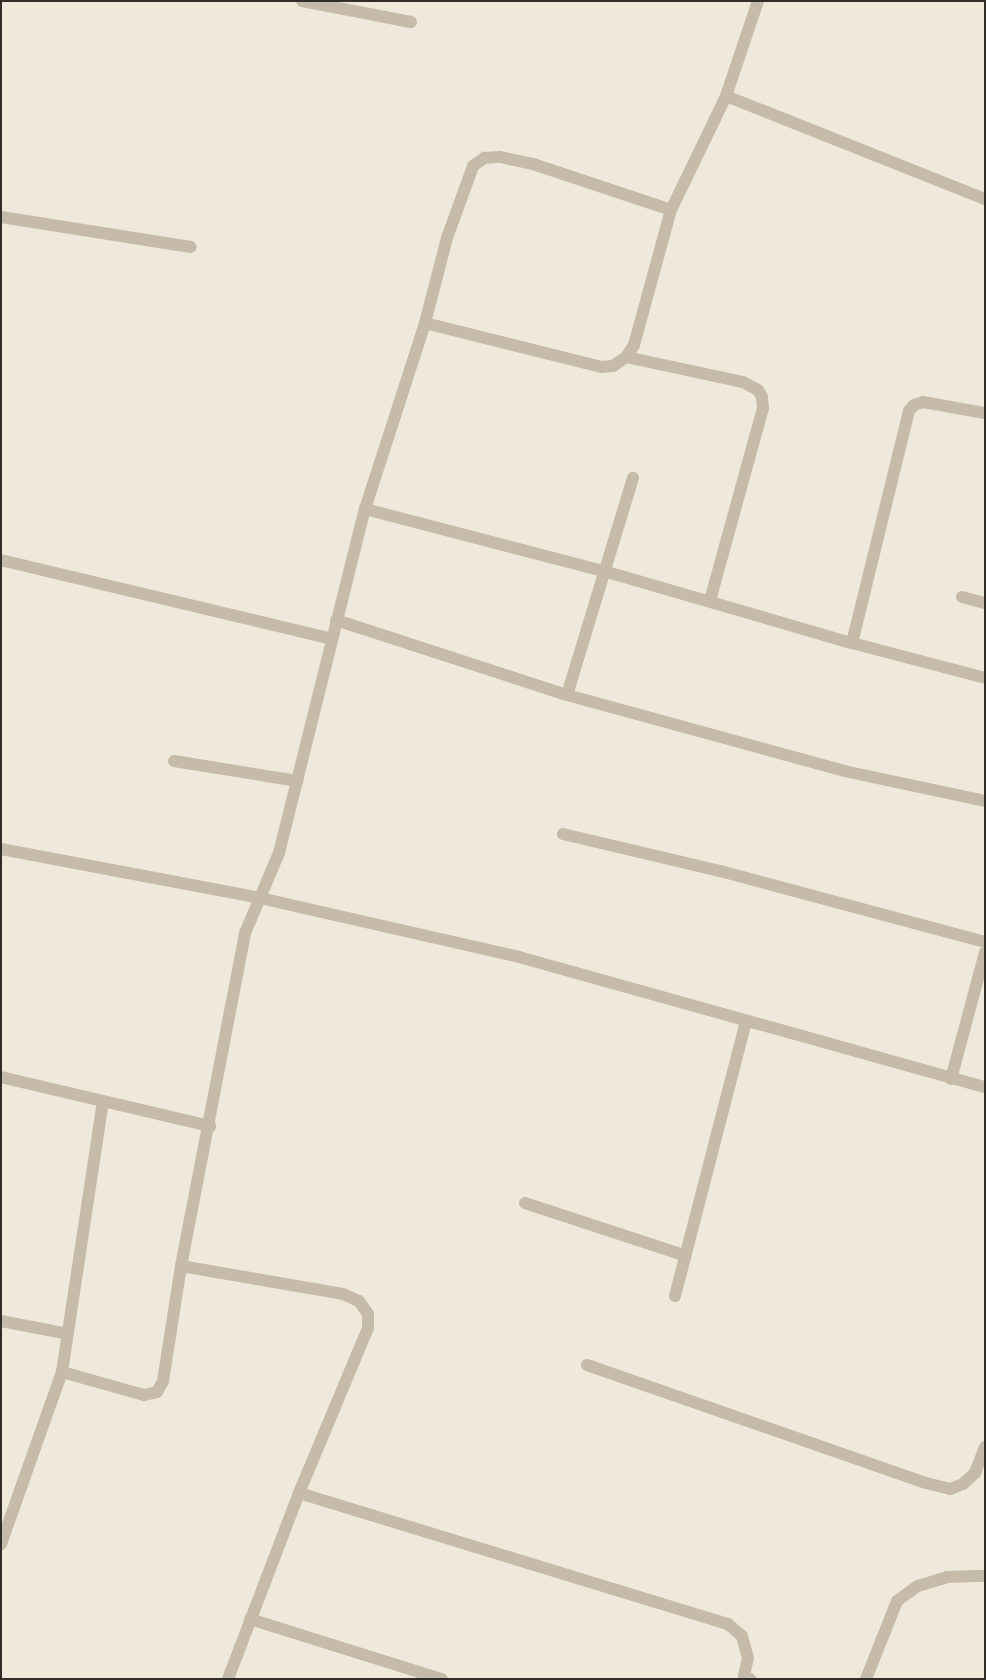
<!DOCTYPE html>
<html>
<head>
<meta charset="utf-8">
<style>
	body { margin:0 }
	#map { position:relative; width:986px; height:1680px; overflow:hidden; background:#efe9db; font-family:"Work Sans",sans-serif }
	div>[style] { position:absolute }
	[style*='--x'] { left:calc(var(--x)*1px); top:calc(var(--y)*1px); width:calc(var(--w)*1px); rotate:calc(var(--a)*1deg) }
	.minor>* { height:12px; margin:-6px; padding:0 6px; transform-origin:6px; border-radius:6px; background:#c6baa8 }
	span { translate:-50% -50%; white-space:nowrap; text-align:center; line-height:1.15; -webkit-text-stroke:5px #f7f2e6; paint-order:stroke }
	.frame { position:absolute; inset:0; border:2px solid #332d27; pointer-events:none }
</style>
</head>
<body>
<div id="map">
	<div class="minor">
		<div style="--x:302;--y:1;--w:111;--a:10.9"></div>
		<div style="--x:726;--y:96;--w:100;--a:-71.4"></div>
		<div style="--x:1;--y:217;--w:192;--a:9"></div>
		<div style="--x:425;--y:323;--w:88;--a:-75.5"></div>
		<div style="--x:447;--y:238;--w:77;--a:-70.1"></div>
		<div style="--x:473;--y:166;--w:14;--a:-36"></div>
		<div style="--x:484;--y:158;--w:16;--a:-4"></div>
		<div style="--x:500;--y:157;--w:34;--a:12"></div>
		<div style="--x:533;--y:164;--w:145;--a:18.4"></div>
		<div style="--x:626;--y:357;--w:120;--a:12.1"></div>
		<div style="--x:743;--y:382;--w:17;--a:28"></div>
		<div style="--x:758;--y:390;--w:8;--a:60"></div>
		<div style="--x:762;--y:397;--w:11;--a:85"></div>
		<div style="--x:763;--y:408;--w:199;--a:105.4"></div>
		<div style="--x:365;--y:509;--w:250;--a:14.6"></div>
		<div style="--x:607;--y:572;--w:255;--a:16.2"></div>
		<div style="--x:852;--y:643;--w:138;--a:14.7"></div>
		<div style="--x:1;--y:560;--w:340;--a:13.4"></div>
		<div style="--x:962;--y:597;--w:24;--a:15"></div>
		<div style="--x:336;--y:620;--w:243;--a:18"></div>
		<div style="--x:567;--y:695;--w:227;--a:-73.1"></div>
		<div style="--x:852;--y:643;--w:239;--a:-76.2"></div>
		<div style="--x:909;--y:411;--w:8;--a:-50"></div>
		<div style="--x:914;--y:405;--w:9;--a:-18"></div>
		<div style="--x:923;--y:402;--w:63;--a:10.1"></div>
		<div style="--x:567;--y:695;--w:287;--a:15.3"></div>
		<div style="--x:844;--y:771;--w:144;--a:12"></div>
		<div style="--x:174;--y:761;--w:125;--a:9.2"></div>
		<div style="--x:563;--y:834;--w:165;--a:13.3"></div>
		<div style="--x:724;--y:872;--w:270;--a:15"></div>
		<div style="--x:1;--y:849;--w:264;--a:10.7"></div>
		<div style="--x:260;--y:898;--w:266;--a:12.8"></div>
		<div style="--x:519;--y:957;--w:484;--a:15.6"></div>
		<div style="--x:1;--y:1077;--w:215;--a:13.2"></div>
		<div style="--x:951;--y:1079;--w:131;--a:-75"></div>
		<div style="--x:525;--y:1203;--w:169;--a:18.2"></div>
		<div style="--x:181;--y:1266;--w:164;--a:9.8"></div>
		<div style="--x:343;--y:1294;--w:17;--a:24"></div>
		<div style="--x:359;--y:1301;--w:16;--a:55"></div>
		<div style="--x:368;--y:1314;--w:14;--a:90"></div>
		<div style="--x:368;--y:1328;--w:179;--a:112.7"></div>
		<div style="--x:299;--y:1493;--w:199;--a:110.9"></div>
		<div style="--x:675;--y:1296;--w:284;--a:-75.5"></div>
		<div style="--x:1;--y:1321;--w:68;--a:11"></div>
		<div style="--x:587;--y:1365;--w:359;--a:19.2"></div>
		<div style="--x:926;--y:1483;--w:25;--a:14"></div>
		<div style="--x:950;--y:1489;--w:14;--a:-21"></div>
		<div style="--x:963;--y:1484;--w:16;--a:-43"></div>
		<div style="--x:975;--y:1473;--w:28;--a:-69"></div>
		<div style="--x:62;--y:1372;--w:274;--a:-81.4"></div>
		<div style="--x:299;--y:1493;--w:449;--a:17"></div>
		<div style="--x:728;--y:1624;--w:18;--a:41"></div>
		<div style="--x:742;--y:1636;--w:23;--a:75"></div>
		<div style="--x:748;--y:1658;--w:18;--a:103"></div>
		<div style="--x:744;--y:1676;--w:7;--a:27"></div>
		<div style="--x:1;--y:1544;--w:182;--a:-70.5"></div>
		<div style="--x:62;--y:1372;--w:85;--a:15.7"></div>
		<div style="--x:144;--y:1395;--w:13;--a:-13"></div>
		<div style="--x:157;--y:1392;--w:13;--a:-61"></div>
		<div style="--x:163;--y:1381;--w:116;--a:-81.1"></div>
		<div style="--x:181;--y:1266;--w:339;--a:-79.1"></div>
		<div style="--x:245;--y:933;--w:87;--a:-67"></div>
		<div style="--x:279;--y:853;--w:355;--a:-76"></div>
		<div style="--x:365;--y:509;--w:195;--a:-72.1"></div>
		<div style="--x:425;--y:323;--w:181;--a:14"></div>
		<div style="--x:601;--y:367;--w:12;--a:-5"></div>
		<div style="--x:613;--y:366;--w:16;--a:-35"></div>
		<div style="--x:626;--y:357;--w:14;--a:-56"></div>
		<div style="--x:634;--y:345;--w:140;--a:-74.7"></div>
		<div style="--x:671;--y:210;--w:127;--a:-64.2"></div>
		<div style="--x:726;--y:96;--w:279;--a:21.7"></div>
		<div style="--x:250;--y:1619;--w:201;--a:17.4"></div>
		<div style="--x:866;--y:1679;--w:84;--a:-68.3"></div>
		<div style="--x:897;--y:1601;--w:26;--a:-36"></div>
		<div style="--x:918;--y:1586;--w:30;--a:-17"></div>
		<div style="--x:947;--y:1577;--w:38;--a:-2"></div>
	</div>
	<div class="frame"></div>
</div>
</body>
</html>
